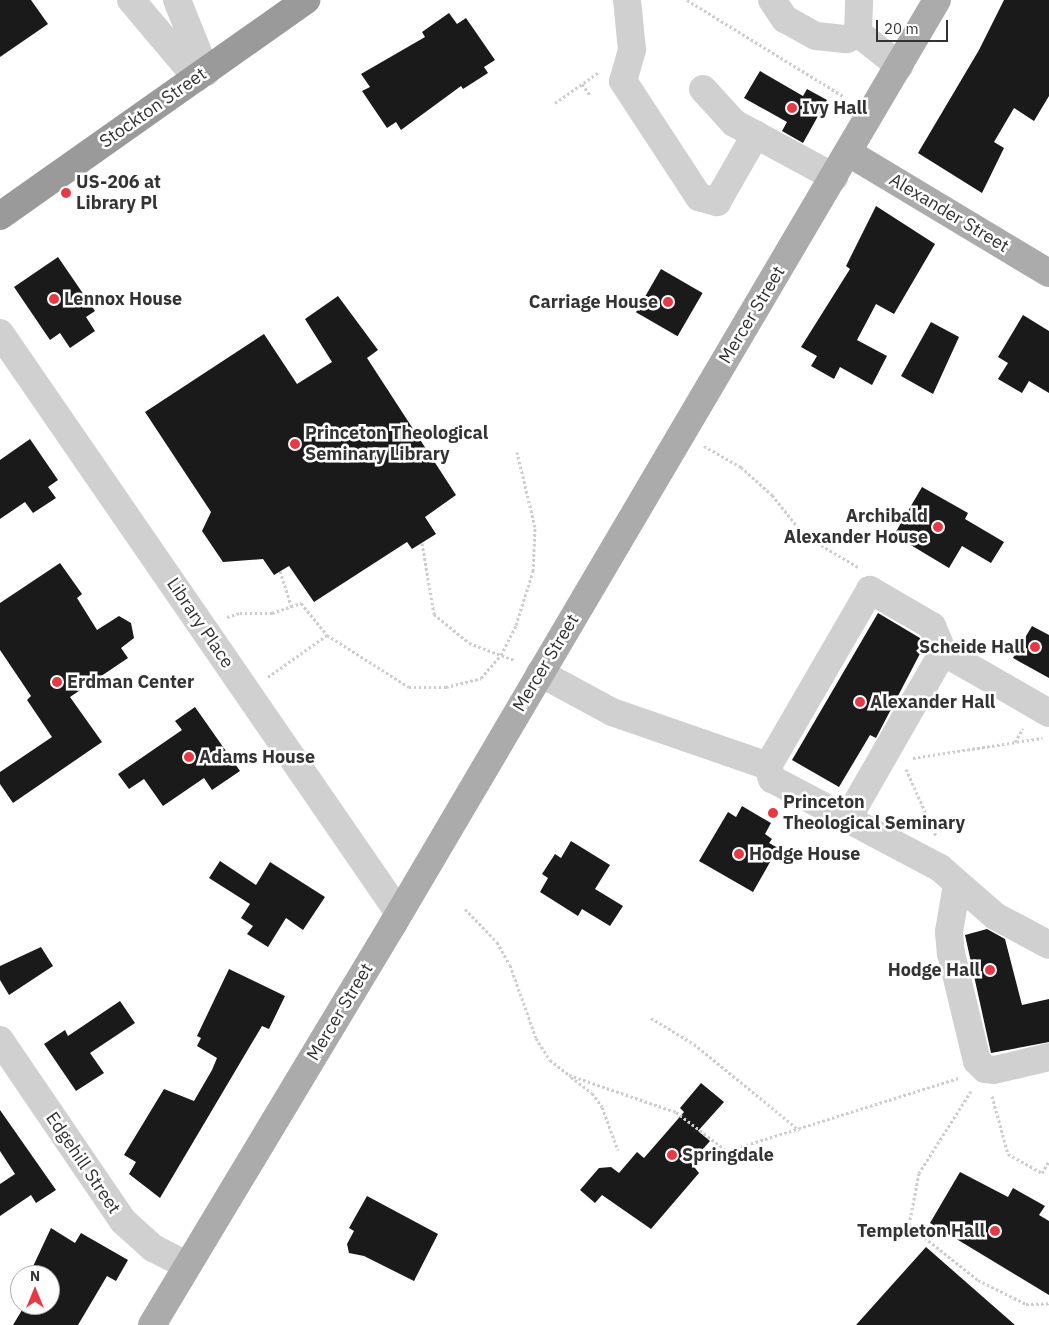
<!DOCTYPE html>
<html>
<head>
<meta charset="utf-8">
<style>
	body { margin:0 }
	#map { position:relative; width:1049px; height:1325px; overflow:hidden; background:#fff; font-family:"IBM Plex Sans",sans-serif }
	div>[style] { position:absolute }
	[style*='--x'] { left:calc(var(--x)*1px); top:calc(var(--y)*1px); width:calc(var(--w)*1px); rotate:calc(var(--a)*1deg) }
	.building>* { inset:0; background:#1a1a1a; transform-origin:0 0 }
	.path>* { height:3px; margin-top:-1.5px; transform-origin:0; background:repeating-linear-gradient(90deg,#cdcdcd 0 2.5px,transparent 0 5px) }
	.minor>* { height:28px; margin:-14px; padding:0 14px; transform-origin:14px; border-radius:14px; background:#d0d0d0 }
	.major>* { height:28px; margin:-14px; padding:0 14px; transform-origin:14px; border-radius:14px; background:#ababab }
	.highway>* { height:28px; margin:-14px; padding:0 14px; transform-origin:14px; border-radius:14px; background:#9a9a9a }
	.dots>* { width:14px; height:14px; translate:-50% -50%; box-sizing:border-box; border:2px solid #fff; border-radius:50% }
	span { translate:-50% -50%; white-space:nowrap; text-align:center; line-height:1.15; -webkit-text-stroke:5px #fff; paint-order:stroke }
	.street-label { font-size:18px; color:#333 }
	.poi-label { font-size:18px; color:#333; font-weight:700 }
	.left { translate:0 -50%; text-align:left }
	.right { translate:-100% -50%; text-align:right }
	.north { position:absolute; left:10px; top:1265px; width:50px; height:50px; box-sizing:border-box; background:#fff; border:1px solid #adadad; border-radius:50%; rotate:0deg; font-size:14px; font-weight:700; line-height:20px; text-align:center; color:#333 }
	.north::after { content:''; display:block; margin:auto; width:18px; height:22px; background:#e63946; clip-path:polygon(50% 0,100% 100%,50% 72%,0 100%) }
	.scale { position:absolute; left:876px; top:20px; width:72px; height:22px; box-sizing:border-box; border:2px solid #333; border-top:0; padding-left:6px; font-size:15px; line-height:18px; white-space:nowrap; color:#333; -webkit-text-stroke:4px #fff; paint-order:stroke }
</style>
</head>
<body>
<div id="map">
	<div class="building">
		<div style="clip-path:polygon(0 0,31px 0,48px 24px,0 57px)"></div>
		<div style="clip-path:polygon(1004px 0,1049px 0,1049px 96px,1034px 121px,1014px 108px,994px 142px,1004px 148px,982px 193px,918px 153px,979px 50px)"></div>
		<div style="clip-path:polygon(449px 13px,457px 24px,466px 18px,495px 60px,484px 67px,488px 73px,463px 89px,461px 86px,401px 130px,396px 122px,387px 128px,362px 91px,370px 87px,361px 74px,425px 37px,422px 32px)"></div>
		<div style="clip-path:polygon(760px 71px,803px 96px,807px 89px,827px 100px,803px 143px,782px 131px,787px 122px,744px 98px)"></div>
		<div style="clip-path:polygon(876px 206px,935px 244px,894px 314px,876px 304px,857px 340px,887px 356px,872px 385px,840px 367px,834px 379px,811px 366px,817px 356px,801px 347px,850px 269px,846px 266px)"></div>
		<div style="clip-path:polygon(58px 257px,95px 311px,86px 317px,95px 331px,70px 348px,60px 333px,50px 340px,14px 287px)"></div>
		<div style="left:661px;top:269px;width:48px;height:50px;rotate:30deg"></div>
		<div style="clip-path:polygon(338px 296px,378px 350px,367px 358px,456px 495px,425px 517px,436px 534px,412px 549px,407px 542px,314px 602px,289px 566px,274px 575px,263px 559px,223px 562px,202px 531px,211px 512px,145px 412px,264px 334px,297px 384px,332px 362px,305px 319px)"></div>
		<div style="clip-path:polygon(1023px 315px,1049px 331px,1049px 393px,1029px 381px,1022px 393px,998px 379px,1008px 363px,998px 357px)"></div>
		<div style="clip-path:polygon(931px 322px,959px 337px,933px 394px,901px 376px)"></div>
		<div style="clip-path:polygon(30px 439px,58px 480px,48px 487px,56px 498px,33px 513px,25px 502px,0 519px,0 460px)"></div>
		<div style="clip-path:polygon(922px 487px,968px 513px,965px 519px,1004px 542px,991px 563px,962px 546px,949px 568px,894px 535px)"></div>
		<div style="clip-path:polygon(60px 563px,82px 594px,77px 598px,97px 630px,119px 616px,131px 623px,134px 638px,121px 648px,128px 658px,70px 697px,102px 742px,13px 803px,0 784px,0 772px,52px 737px,27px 700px,31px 696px,0 650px,0 603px)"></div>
		<div style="clip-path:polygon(878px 613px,920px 638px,924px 646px,876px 738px,870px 735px,839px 787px,792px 760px)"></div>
		<div style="clip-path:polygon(1032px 626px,1049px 635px,1049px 678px,1013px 658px)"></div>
		<div style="clip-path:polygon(195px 707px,240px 771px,212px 790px,204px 778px,163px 806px,144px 779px,129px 789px,118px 774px,182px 730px,175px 721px)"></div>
		<div style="clip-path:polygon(742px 806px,771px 823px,765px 834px,772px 839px,769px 843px,778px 848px,753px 892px,699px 861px,728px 812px,736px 817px)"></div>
		<div style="clip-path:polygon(571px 841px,610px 865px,595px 889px,623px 906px,610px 926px,582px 909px,578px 916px,540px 892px,548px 878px,542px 874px,555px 854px,561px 858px)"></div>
		<div style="clip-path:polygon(220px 861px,256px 885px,270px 862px,325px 897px,303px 930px,286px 918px,268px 947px,247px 934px,253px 926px,241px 918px,250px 904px,209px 878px)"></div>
		<div style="clip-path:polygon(987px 929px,1005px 939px,1022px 1005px,1049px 999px,1049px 1042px,991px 1053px,965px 935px)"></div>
		<div style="clip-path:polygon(41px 947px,53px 966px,9px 995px,0 980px,0 966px)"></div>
		<div style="clip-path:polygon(229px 969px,285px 996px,269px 1029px,262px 1026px,160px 1198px,129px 1174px,136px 1162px,124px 1155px,164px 1089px,194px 1101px,212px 1070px,217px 1058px,197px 1046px,201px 1038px,197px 1036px)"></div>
		<div style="clip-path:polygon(120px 1001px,135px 1023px,90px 1053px,104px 1073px,76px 1091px,44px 1044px,65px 1030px,68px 1036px)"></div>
		<div style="clip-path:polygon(701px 1083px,724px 1102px,698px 1131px,710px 1141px,691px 1163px,699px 1173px,651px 1229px,602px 1195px,595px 1203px,580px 1190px,599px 1168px,611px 1167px,619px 1173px,637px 1152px,644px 1158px,684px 1112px,680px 1108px)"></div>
		<div style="clip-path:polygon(0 1110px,56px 1190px,36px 1203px,31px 1195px,0 1216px,0 1184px,15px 1174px,0 1151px)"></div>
		<div style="clip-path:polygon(960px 1172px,1008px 1197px,1013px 1188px,1045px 1206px,1039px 1215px,1049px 1221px,1049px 1295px,930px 1223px)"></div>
		<div style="clip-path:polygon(367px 1196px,438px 1234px,414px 1281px,364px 1256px,349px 1253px,347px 1244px,354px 1231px,349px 1228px)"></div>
		<div style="clip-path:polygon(51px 1228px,75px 1243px,81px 1233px,128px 1260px,116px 1281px,107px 1276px,78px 1325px,13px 1325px,25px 1305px,50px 1305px,50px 1275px,29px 1275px)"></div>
		<div style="clip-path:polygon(926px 1247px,1015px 1325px,856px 1325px)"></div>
	</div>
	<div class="path">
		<div style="--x:687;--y:0;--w:183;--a:31.6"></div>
		<div style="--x:582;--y:84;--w:14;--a:54"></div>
		<div style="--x:555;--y:103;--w:54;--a:-35.2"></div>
		<div style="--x:704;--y:446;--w:43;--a:29.6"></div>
		<div style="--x:741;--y:467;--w:42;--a:42.1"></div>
		<div style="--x:772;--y:495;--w:51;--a:51.3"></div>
		<div style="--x:804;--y:535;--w:63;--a:30.7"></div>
		<div style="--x:422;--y:543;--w:72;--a:80.4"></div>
		<div style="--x:434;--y:614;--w:45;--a:39.6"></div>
		<div style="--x:469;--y:643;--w:48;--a:20.7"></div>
		<div style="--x:280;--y:571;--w:40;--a:72"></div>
		<div style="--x:227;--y:617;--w:14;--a:-17"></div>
		<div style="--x:240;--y:613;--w:32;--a:0"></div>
		<div style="--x:272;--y:613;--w:31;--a:-19"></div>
		<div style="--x:301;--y:603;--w:41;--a:50.9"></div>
		<div style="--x:268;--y:677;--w:72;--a:-35.4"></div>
		<div style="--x:327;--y:635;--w:97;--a:32.4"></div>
		<div style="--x:409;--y:687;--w:37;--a:0"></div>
		<div style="--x:446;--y:687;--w:36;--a:-14"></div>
		<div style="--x:481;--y:678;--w:30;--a:-49"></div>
		<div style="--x:501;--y:655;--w:34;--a:-63"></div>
		<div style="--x:516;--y:625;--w:57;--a:-72.5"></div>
		<div style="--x:533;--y:571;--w:44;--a:-87.4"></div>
		<div style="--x:535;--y:527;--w:77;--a:-103.5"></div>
		<div style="--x:1015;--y:742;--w:16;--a:-60"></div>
		<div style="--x:913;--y:758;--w:131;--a:-8.8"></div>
		<div style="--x:906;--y:769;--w:73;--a:65.9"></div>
		<div style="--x:465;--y:909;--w:46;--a:45.9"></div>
		<div style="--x:497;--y:942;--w:26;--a:61"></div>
		<div style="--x:510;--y:965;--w:77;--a:70.4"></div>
		<div style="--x:536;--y:1038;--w:26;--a:58"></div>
		<div style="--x:550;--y:1060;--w:24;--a:38"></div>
		<div style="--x:569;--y:1075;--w:113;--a:19.1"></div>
		<div style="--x:676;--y:1112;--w:64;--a:37.4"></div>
		<div style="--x:727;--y:1151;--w:242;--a:-17.5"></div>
		<div style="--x:651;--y:1018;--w:50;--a:31.2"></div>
		<div style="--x:694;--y:1044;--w:136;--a:39.3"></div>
		<div style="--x:571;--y:1077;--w:26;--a:37"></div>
		<div style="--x:592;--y:1093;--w:17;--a:54"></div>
		<div style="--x:602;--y:1107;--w:46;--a:69.6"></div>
		<div style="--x:971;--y:1091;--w:97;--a:122.4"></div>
		<div style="--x:919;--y:1173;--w:53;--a:100.9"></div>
		<div style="--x:909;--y:1225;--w:88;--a:38.6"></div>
		<div style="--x:978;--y:1280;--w:54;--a:26.6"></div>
		<div style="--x:1026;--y:1304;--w:23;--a:-2"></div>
		<div style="--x:992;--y:1096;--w:60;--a:74.6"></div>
		<div style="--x:1008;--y:1154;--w:39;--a:29"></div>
		<div style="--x:1042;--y:1173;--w:14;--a:-60"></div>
	</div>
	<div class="minor">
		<div style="--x:131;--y:0;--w:102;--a:49.8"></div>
		<div style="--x:177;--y:0;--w:78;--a:68.1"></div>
		<div style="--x:627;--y:0;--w:50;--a:84.3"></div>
		<div style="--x:632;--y:50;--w:32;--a:106"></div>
		<div style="--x:623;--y:81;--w:139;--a:56.8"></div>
		<div style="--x:699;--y:197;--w:19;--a:16"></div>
		<div style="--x:717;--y:202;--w:78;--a:-60.2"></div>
		<div style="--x:772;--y:0;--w:23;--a:56"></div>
		<div style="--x:785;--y:19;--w:35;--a:29"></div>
		<div style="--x:816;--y:36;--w:31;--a:6"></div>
		<div style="--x:847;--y:39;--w:13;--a:-29"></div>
		<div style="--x:858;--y:33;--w:53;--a:38.8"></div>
		<div style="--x:858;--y:33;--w:33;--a:-88"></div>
		<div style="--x:703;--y:89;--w:46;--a:47.6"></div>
		<div style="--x:734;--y:123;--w:114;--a:28.4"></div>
		<div style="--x:0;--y:333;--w:704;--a:55.47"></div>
		<div style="--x:540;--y:673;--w:82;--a:28.4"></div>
		<div style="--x:612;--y:712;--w:165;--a:19.1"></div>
		<div style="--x:1049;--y:713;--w:122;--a:-150.1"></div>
		<div style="--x:943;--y:652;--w:28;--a:-113"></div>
		<div style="--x:932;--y:626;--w:72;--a:-149.9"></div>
		<div style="--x:870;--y:590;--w:203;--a:120.1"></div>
		<div style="--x:768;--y:766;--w:14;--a:73"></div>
		<div style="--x:772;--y:779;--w:190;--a:27.9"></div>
		<div style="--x:940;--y:868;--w:73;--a:41.1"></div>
		<div style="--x:995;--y:916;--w:61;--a:28.2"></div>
		<div style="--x:848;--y:818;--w:191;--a:-60.2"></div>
		<div style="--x:957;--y:884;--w:49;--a:99.5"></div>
		<div style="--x:949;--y:932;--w:21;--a:85"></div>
		<div style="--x:951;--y:953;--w:111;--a:76.5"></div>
		<div style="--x:977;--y:1061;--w:11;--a:45"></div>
		<div style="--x:985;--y:1069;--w:9;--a:6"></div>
		<div style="--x:994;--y:1070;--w:57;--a:-13.3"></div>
		<div style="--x:0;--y:1040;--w:219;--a:55.8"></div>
		<div style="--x:123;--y:1221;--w:40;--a:42"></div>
		<div style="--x:153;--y:1248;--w:38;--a:27"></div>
	</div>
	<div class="major">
		<div style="--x:849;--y:153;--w:233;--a:31"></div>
		<div style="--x:152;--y:1325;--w:468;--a:-59"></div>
		<div style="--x:393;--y:924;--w:1072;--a:-59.51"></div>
	</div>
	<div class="highway">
		<div style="--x:0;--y:216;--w:375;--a:-35.2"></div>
	</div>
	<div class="dots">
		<div style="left:792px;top:108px;background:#e63946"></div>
		<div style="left:66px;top:193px;background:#e63946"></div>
		<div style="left:54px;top:299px;background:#e63946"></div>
		<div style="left:668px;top:302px;background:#e63946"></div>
		<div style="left:295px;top:444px;background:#e63946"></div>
		<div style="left:938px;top:527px;background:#e63946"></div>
		<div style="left:1035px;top:647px;background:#e63946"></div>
		<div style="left:57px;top:682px;background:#e63946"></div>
		<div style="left:860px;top:702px;background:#e63946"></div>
		<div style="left:189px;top:757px;background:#e63946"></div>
		<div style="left:773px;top:813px;background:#e63946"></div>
		<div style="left:739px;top:854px;background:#e63946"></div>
		<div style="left:990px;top:970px;background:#e63946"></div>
		<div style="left:672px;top:1155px;background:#e63946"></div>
		<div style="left:995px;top:1231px;background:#e63946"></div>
	</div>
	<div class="street-label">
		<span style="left:153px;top:108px;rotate:-35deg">Stockton Street</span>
		<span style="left:949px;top:213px;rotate:31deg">Alexander Street</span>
		<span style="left:752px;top:315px;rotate:-59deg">Mercer Street</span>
		<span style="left:200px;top:623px;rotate:56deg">Library Place</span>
		<span style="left:546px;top:663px;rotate:-59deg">Mercer Street</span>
		<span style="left:340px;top:1012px;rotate:-59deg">Mercer Street</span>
		<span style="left:83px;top:1163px;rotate:56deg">Edgehill Street</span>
	</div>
	<div class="poi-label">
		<span class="left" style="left:802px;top:108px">Ivy Hall</span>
		<span class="left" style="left:76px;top:193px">US-206 at<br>Library Pl</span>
		<span class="left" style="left:64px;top:299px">Lennox House</span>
		<span class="right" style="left:658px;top:302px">Carriage House</span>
		<span class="left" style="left:305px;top:444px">Princeton Theological<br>Seminary Library</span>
		<span class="right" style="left:928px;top:527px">Archibald<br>Alexander House</span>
		<span class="right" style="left:1025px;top:647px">Scheide Hall</span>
		<span class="left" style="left:67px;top:682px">Erdman Center</span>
		<span class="left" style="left:870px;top:702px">Alexander Hall</span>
		<span class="left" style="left:199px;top:757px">Adams House</span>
		<span class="left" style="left:783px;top:813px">Princeton<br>Theological Seminary</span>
		<span class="left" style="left:749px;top:854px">Hodge House</span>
		<span class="right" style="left:980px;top:970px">Hodge Hall</span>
		<span class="left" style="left:682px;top:1155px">Springdale</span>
		<span class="right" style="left:985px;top:1231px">Templeton Hall</span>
	</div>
	<div class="north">N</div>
	<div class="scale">20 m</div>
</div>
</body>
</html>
